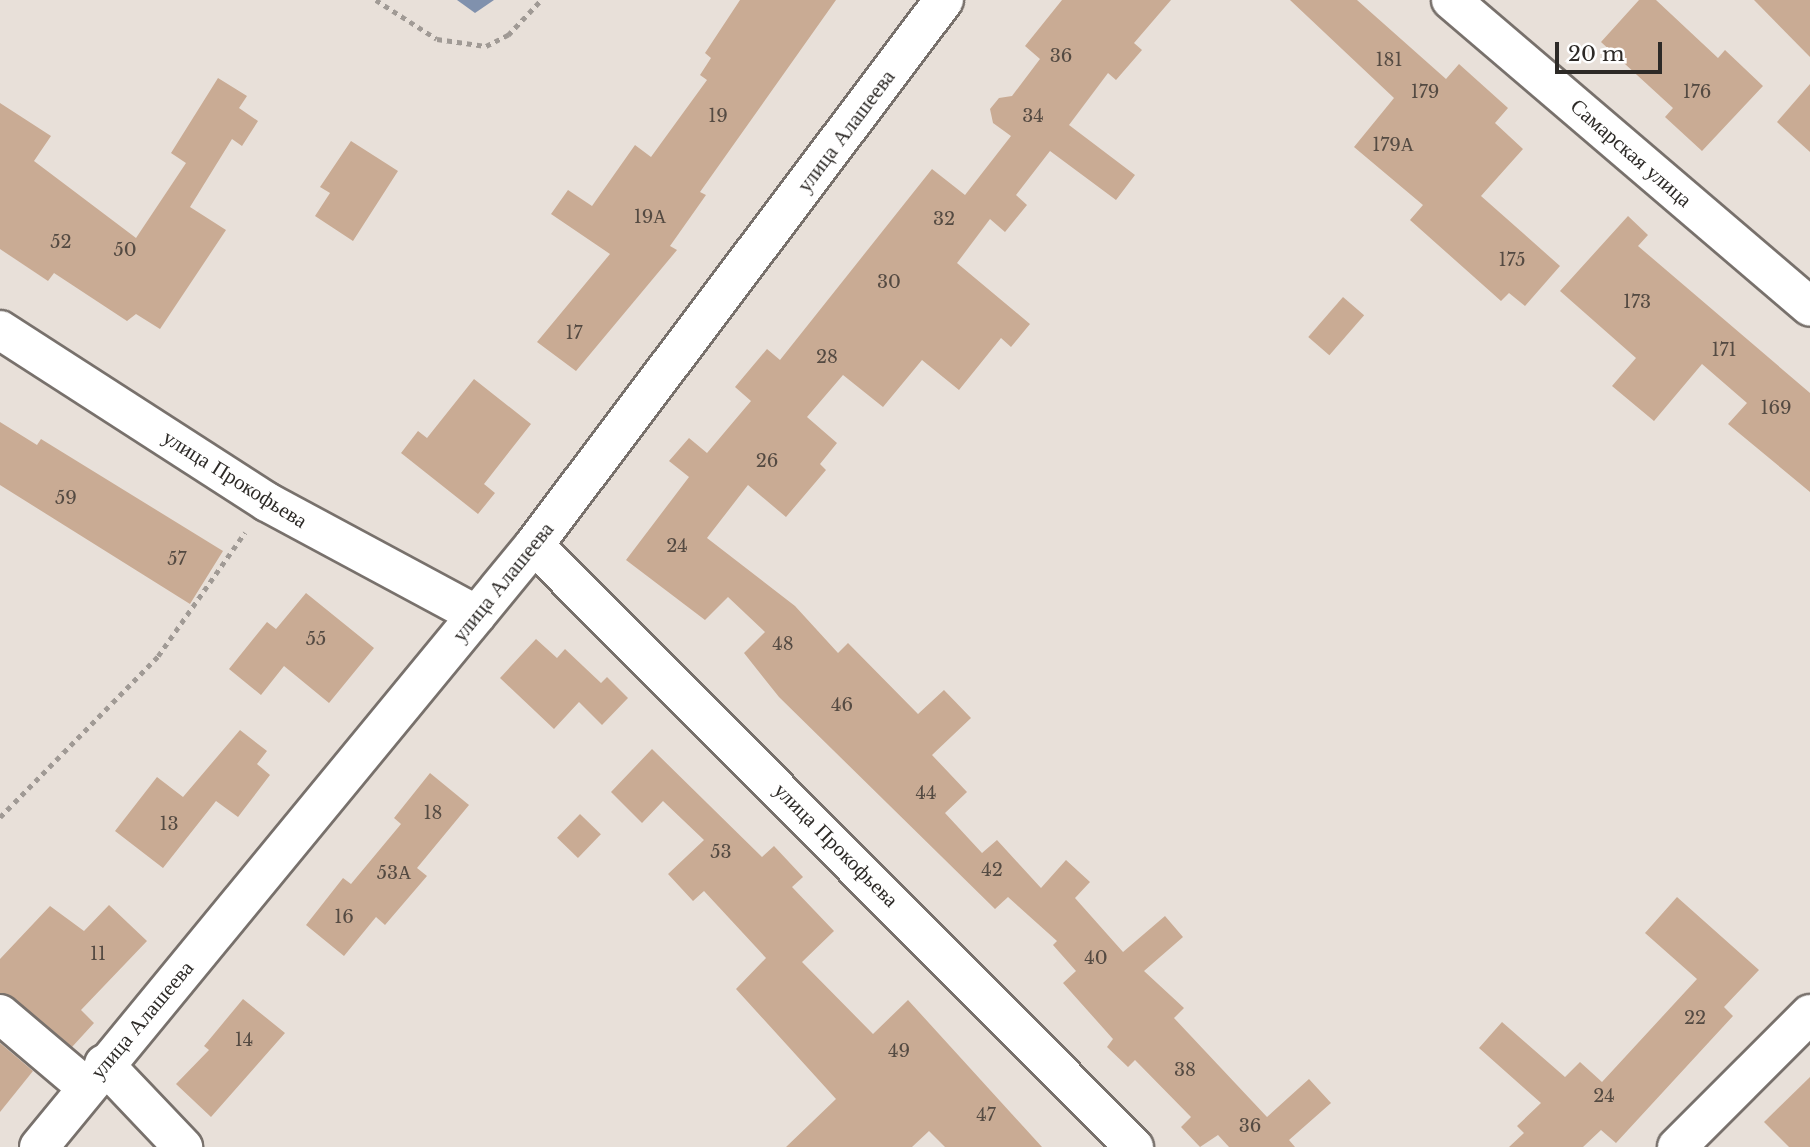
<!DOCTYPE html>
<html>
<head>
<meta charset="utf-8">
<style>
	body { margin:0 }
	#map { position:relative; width:1810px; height:1147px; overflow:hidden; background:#e8e0d9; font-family:"Libre Baskerville",serif }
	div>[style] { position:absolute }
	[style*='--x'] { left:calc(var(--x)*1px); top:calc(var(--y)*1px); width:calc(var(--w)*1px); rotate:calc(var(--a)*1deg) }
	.water>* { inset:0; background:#8091ad }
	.building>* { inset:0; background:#c9ab94; transform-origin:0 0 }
	.path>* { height:4.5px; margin-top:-2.25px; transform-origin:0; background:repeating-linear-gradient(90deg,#a09a95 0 5px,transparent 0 10px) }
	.roads { filter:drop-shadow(2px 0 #78716c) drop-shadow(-2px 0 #78716c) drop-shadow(0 2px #78716c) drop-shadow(0 -2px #78716c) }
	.minor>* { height:38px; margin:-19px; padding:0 19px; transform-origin:19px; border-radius:19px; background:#fff }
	span { translate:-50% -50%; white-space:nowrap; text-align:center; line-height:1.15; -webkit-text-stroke:5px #fff; paint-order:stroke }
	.number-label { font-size:18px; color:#544a42 }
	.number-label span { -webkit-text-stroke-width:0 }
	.street-label { font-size:21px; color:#2d2a27 }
	.scale { position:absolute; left:1555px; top:42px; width:107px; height:32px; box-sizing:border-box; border:4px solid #2d2a27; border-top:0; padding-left:9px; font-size:21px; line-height:24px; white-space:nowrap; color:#2d2a27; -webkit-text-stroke:5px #fff; paint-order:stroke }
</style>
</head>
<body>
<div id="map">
	<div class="water">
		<div style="clip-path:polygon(457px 0,494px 0,475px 13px)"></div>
	</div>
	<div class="building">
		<div style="clip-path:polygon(740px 0,836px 0,700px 192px,706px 195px,670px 246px,677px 250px,576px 371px,537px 342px,610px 254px,551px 214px,568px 190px,592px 206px,635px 145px,651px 157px,707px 80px,700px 75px,711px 58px,705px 53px)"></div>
		<div style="clip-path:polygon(1062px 0,1171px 0,1134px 43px,1142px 50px,1116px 80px,1108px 73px,1069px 125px,1135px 175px,1116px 200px,1050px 151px,1016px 195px,1027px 205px,1005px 232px,990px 219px,957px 263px,1030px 324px,1011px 347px,1001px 338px,959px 390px,922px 360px,883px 407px,843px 375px,807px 417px,837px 443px,820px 464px,826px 470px,786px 517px,748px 485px,707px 538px,795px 606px,838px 653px,848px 643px,918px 714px,944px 690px,971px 718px,932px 755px,967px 792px,945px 813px,982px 853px,997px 840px,1041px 888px,1066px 860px,1090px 882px,1075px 898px,1123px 952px,1165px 916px,1183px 937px,1144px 971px,1184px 1008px,1174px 1018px,1267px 1117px,1309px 1079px,1331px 1103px,1289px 1140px,1295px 1147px,1229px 1147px,1218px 1135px,1200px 1147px,1181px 1127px,1191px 1117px,1135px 1060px,1128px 1067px,1107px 1047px,1113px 1039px,1063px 983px,1076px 971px,1053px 945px,1057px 941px,1008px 897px,995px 909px,779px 697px,744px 653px,765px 632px,728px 597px,705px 620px,626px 560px,689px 477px,669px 461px,689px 438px,707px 453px,751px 401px,735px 387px,767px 349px,780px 360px,932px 169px,965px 195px,1011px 136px,993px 123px,990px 109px,999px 98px,1012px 96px,1040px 59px,1025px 46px)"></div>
		<div style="clip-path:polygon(1290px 0,1357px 0,1446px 79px,1459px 64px,1508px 108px,1495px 123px,1523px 149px,1481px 196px,1560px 266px,1525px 306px,1509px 293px,1501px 301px,1410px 220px,1423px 205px,1354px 147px,1394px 98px)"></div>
		<div style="clip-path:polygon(1639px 0,1656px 0,1718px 58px,1725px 50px,1763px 86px,1702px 151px,1665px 117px,1673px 108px,1601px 42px)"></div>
		<div style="clip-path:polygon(1754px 0,1810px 0,1810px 57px)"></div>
		<div style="clip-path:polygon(218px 78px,247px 96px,239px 108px,258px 121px,242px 146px,232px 139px,190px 207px,226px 230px,160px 329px,136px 314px,127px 321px,54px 273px,48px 281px,0 249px,0 103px,51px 136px,34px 161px,136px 238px,186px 163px,171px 153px)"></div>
		<div style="clip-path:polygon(1810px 84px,1810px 152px,1777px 122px)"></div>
		<div style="clip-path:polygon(351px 141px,398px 171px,353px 241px,315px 216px,330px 193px,320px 187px)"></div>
		<div style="clip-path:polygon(1628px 216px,1648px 235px,1638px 246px,1810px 393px,1810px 492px,1728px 424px,1747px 403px,1702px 364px,1654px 421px,1612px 386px,1636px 358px,1560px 291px)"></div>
		<div style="left:1343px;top:297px;width:28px;height:53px;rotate:41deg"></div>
		<div style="clip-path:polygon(474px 379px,531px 424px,484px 484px,495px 493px,478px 514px,401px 453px,418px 431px,427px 438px)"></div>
		<div style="clip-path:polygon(0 422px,37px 445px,41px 439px,223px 551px,190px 604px,0 485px)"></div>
		<div style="clip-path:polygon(306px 593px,374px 648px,329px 703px,284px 666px,261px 695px,229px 669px,267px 622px,276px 629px)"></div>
		<div style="clip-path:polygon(536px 639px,557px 658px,565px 649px,601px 683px,607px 677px,628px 698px,602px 725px,579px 702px,554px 729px,500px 678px)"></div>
		<div style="clip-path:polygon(240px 730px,267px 751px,257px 764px,270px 775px,238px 817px,216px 801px,163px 868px,115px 831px,157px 777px,183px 797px)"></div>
		<div style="clip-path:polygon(652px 749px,762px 857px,774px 846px,803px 877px,792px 887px,834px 931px,802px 962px,873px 1034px,908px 1000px,1042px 1147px,945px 1147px,929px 1131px,912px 1147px,786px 1147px,836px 1099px,736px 989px,766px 958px,704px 891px,693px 901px,668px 874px,704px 840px,663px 801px,642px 823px,611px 792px)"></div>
		<div style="clip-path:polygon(430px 773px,469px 805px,417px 868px,427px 876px,385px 925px,376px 917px,344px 956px,306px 925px,343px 878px,351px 884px,401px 824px,394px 818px)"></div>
		<div style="left:580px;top:814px;width:29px;height:33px;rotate:44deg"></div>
		<div style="clip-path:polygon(1677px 897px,1759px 970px,1724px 1007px,1733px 1016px,1616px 1143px,1601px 1130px,1583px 1147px,1509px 1147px,1524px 1133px,1517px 1126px,1541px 1103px,1479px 1048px,1502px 1022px,1565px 1077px,1580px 1062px,1602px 1082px,1697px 979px,1645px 933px)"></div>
		<div style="clip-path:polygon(109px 905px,147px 941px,81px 1010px,94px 1023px,72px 1047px,0 993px,0 959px,50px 906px,84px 931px)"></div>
		<div style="clip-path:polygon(243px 999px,285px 1033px,211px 1117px,176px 1084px,209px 1050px,204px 1046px)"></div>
		<div style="clip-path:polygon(0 1043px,33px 1071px,0 1112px)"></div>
		<div style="clip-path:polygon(1810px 1077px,1810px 1147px,1789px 1147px,1764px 1122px)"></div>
	</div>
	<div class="path">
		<div style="--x:376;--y:0;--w:72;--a:32.6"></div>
		<div style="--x:437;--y:39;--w:49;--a:8.1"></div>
		<div style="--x:486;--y:46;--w:25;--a:-27"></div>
		<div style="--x:508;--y:35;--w:48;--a:-46.7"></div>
		<div style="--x:0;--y:817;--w:226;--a:-45.5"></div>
		<div style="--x:158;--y:656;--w:151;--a:-54.9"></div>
	</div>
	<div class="roads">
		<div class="minor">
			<div style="--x:1451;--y:0;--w:472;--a:40.5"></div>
			<div style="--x:0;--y:330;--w:318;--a:32.8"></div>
			<div style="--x:267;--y:502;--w:238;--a:28.3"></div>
			<div style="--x:534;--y:545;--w:850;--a:45.1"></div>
			<div style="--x:0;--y:1014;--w:113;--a:40.3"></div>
			<div style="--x:104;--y:1064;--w:115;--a:46.4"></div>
			<div style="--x:39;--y:1147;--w:779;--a:-50.57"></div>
			<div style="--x:534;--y:545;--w:682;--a:-53.05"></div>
			<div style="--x:1677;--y:1147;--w:188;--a:-45"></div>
		</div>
	</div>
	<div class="number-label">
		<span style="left:1061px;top:56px">36</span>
		<span style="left:1389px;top:60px">181</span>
		<span style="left:1425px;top:92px">179</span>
		<span style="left:1697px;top:92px">176</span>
		<span style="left:718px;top:116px">19</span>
		<span style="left:1033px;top:116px">34</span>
		<span style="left:1393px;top:145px">179А</span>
		<span style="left:650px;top:217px">19А</span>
		<span style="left:944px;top:219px">32</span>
		<span style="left:61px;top:242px">52</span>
		<span style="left:125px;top:250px">50</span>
		<span style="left:1512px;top:260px">175</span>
		<span style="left:889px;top:282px">30</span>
		<span style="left:1637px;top:302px">173</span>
		<span style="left:574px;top:333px">17</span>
		<span style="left:1724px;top:350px">171</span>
		<span style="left:827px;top:357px">28</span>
		<span style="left:1776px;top:408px">169</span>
		<span style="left:767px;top:461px">26</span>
		<span style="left:66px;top:498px">59</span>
		<span style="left:677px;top:546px">24</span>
		<span style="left:177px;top:559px">57</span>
		<span style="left:316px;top:639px">55</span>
		<span style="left:783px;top:644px">48</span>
		<span style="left:842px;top:705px">46</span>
		<span style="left:926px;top:793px">44</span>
		<span style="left:433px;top:813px">18</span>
		<span style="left:169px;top:824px">13</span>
		<span style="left:721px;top:852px">53</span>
		<span style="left:992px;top:870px">42</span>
		<span style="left:394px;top:873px">53А</span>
		<span style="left:344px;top:917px">16</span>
		<span style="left:98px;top:954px">11</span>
		<span style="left:1096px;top:958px">40</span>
		<span style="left:1695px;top:1018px">22</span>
		<span style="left:244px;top:1040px">14</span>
		<span style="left:899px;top:1051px">49</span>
		<span style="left:1185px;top:1070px">38</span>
		<span style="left:1604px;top:1096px">24</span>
		<span style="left:986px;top:1115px">47</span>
		<span style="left:1250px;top:1126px">36</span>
	</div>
	<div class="street-label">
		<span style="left:846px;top:131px;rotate:-53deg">улица Алашеева</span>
		<span style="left:1631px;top:153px;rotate:41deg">Самарская улица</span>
		<span style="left:235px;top:479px;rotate:32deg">улица Прокофьева</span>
		<span style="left:503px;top:582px;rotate:-51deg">улица Алашеева</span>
		<span style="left:836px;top:845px;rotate:45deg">улица Прокофьева</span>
		<span style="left:142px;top:1020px;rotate:-50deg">улица Алашеева</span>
	</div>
	<div class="scale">20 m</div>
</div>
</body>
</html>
